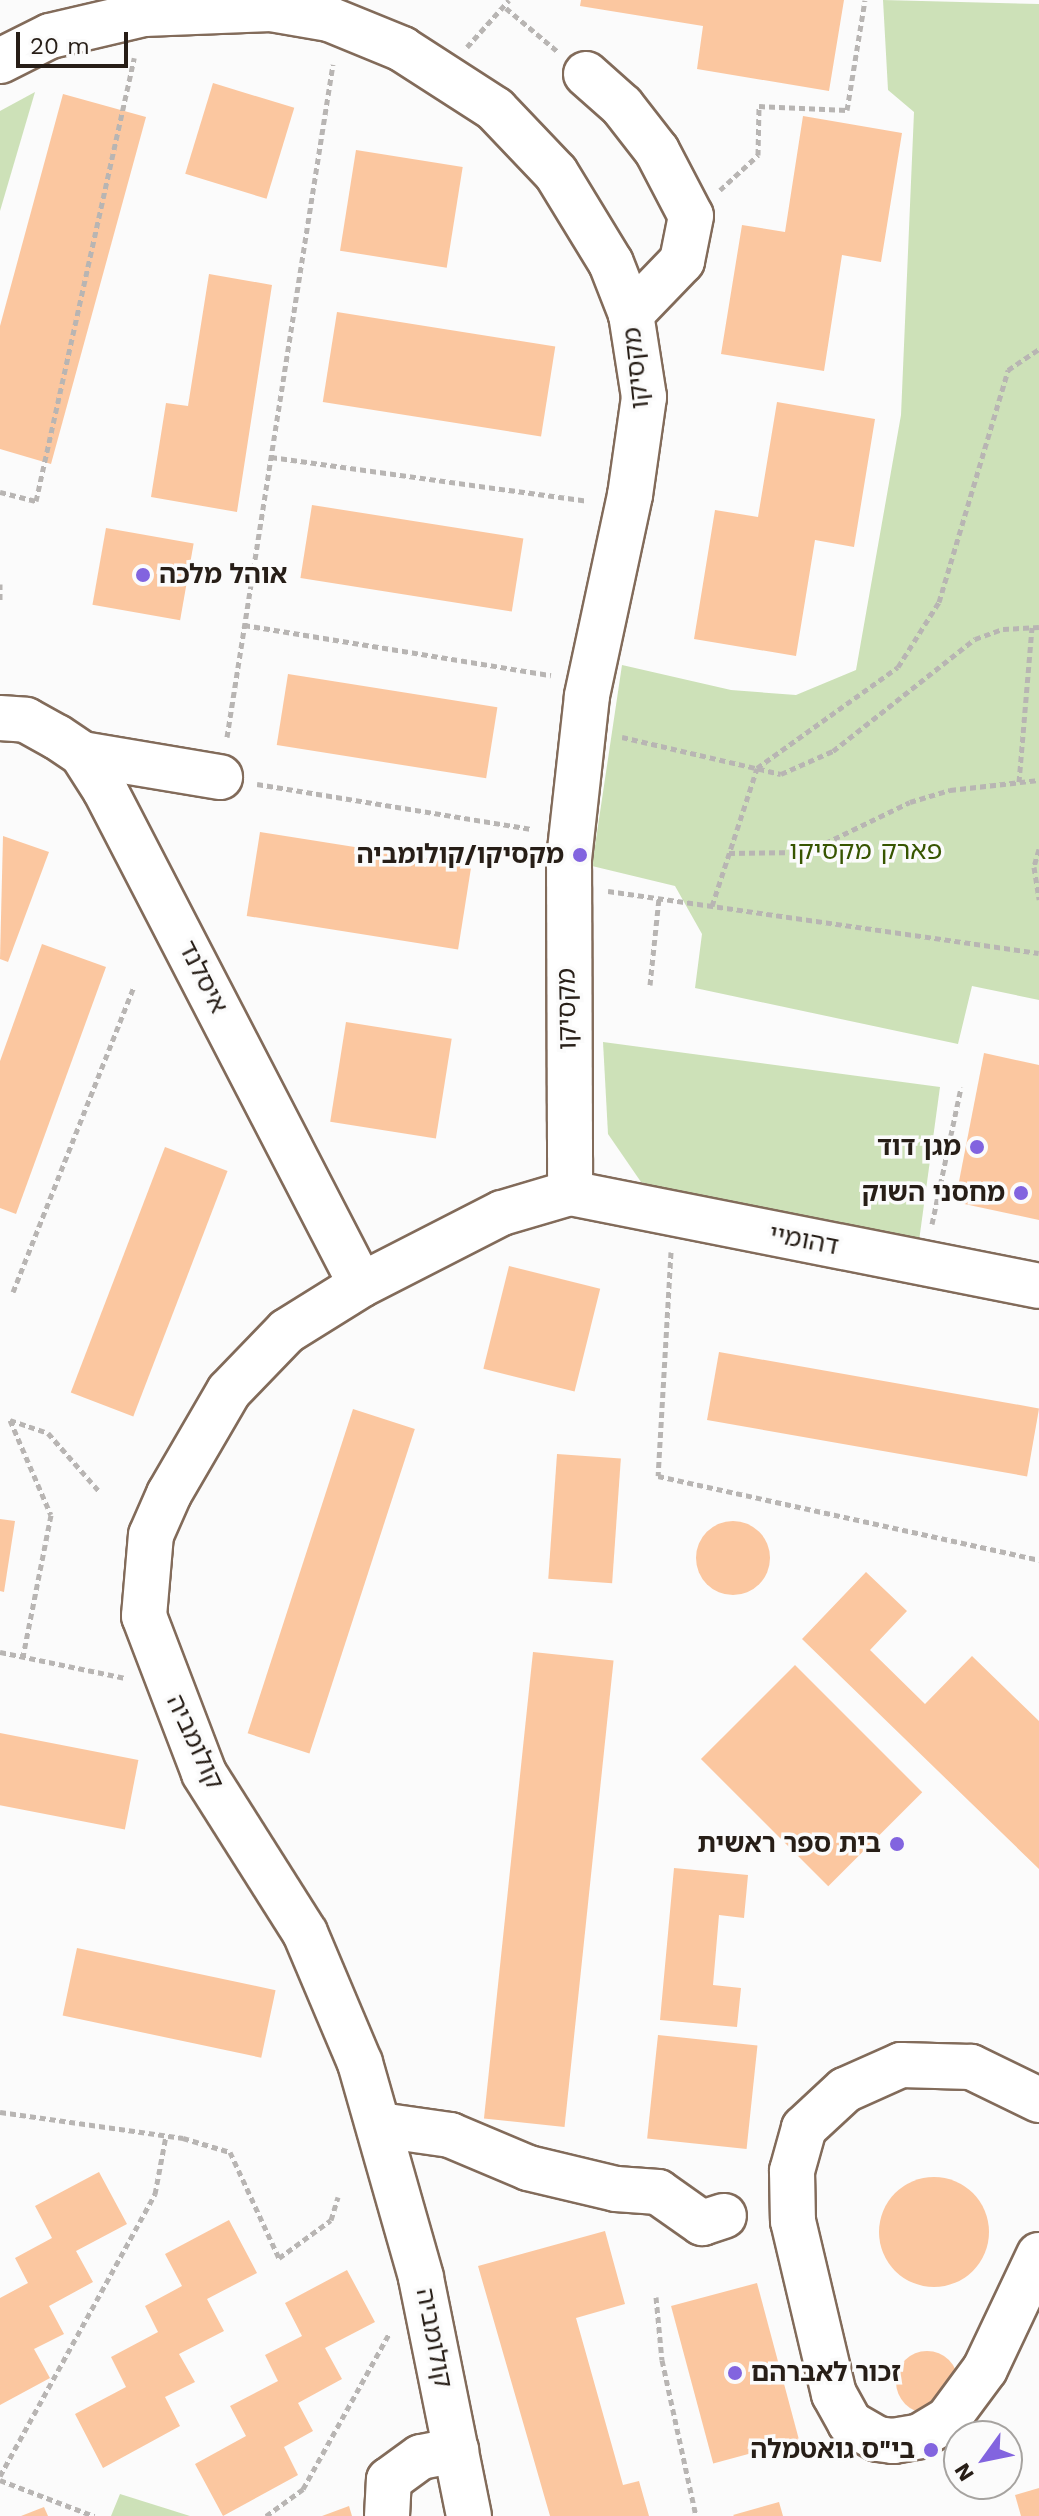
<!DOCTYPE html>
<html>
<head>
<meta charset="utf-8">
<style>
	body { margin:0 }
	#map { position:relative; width:1039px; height:2516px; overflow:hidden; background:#fbfbfb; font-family:"Work Sans","Noto Sans Hebrew",sans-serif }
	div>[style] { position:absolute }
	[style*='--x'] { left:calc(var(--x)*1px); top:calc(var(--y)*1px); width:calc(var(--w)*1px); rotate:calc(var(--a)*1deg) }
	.green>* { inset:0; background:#cde1b8 }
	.building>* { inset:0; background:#fbc7a0; transform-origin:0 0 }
	.round { border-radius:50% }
	.path>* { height:5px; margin-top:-2.5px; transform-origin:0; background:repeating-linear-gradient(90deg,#b8b5b3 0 6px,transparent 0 10px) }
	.roads { filter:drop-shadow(2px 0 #826b5a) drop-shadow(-2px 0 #826b5a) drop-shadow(0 2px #826b5a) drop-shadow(0 -2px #826b5a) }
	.minor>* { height:44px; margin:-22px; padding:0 22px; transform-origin:22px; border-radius:22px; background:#fff }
	.dots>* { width:22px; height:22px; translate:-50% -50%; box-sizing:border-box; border:4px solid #fbfbfb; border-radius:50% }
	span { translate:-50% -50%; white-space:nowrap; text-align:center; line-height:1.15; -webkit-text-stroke:7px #fbfbfb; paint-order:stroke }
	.street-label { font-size:26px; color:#271e17 }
	.poi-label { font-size:26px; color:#271e17; font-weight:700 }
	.left { translate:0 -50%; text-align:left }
	.right { translate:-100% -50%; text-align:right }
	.park-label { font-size:26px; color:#375500 }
	.north { position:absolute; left:943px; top:2420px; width:80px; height:80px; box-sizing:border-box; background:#fbfbfb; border:2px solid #a6a3a0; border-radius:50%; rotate:237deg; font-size:22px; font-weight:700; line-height:32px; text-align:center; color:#271e17 }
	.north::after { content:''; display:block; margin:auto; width:28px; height:36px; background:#8264df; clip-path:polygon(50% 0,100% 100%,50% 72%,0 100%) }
	.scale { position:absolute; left:16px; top:32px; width:112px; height:36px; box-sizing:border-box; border:4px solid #271e17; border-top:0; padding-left:10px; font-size:24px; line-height:28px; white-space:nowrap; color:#271e17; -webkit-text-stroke:6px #fbfbfb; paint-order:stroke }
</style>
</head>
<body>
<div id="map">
	<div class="green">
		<div style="clip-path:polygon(883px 0,1039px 4px,1039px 1000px,972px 986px,958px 1044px,695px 988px,702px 934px,675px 886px,592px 866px,622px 665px,731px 690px,796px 695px,856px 670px,901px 415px,914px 112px,888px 90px)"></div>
		<div style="clip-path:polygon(35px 92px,0 211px,0 111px)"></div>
		<div style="clip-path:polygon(603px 1042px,940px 1087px,919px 1241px,672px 1194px,641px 1182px,608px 1134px)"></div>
		<div style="clip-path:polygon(120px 2494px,190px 2516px,111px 2516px)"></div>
	</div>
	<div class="building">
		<div style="clip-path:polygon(581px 0,844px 0,829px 91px,697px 69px,703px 26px,580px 6px)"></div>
		<div style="left:213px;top:83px;width:85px;height:95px;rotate:17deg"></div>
		<div style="clip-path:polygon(63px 94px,146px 117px,51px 464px,0 449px,0 326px)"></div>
		<div style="clip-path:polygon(803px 116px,902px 133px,881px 262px,842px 255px,824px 371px,721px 354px,742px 225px,785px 232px)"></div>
		<div style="left:356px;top:150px;width:108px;height:102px;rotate:9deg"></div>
		<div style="clip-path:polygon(209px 274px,272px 285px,237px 512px,151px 497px,166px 403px,188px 406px)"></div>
		<div style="left:337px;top:312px;width:221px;height:91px;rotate:9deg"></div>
		<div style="clip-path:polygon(777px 402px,875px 419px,854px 547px,815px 540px,796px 656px,694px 639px,715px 510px,758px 517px)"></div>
		<div style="left:312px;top:505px;width:214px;height:74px;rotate:9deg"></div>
		<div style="left:106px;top:528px;width:89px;height:78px;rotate:10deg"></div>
		<div style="left:288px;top:674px;width:212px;height:72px;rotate:9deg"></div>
		<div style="left:260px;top:832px;width:214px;height:85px;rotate:9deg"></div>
		<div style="clip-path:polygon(3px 836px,49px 852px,8px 962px,0 959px)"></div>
		<div style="clip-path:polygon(42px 944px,106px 967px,16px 1214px,0 1208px,0 1061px)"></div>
		<div style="left:346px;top:1022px;width:107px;height:101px;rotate:9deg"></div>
		<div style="clip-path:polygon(984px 1053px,1039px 1065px,1039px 1220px,955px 1202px)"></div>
		<div style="left:165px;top:1147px;width:67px;height:263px;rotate:21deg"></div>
		<div style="left:509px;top:1266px;width:94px;height:106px;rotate:14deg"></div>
		<div style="left:719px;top:1352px;width:325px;height:69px;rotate:10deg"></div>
		<div style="left:353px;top:1409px;width:65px;height:341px;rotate:18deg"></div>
		<div style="left:557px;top:1454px;width:64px;height:125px;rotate:4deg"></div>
		<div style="clip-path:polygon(0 1519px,15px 1521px,4px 1592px,0 1591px)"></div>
		<div class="round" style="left:696px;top:1521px;width:74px;height:74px"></div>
		<div style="clip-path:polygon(866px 1572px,907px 1611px,870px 1650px,925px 1704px,972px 1656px,1039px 1721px,1039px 1869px,802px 1639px)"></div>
		<div style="left:533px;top:1652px;width:81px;height:469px;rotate:6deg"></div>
		<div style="left:795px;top:1665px;width:180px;height:133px;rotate:45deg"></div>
		<div style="left:0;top:1733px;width:141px;height:71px;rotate:11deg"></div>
		<div style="clip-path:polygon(674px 1868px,748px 1875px,744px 1918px,719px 1915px,713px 1985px,741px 1988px,737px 2027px,660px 2020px)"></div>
		<div style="left:77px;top:1948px;width:203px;height:69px;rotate:12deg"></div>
		<div style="left:658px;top:2035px;width:100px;height:104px;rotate:6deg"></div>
		<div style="clip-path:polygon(99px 2172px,127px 2224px,76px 2251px,93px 2282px,49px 2306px,64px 2334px,34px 2349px,50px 2378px,0 2405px,0 2298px,28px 2283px,15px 2258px,52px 2238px,35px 2206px)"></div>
		<div class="round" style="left:879px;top:2177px;width:110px;height:110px"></div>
		<div style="clip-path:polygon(229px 2220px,257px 2273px,207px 2299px,224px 2331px,179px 2354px,195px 2382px,165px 2397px,180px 2426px,103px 2468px,75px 2414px,126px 2387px,111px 2357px,158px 2332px,145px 2306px,182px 2286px,165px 2254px)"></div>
		<div style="clip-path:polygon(605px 2231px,625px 2304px,576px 2318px,623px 2485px,639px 2481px,649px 2516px,550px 2516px,478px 2266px)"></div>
		<div style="clip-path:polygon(347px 2270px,375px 2322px,325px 2348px,342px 2379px,298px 2403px,313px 2431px,284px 2447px,298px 2475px,223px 2516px,195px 2464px,246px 2436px,230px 2406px,278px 2381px,265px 2355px,302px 2336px,285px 2303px)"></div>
		<div style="left:757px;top:2283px;width:163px;height:89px;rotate:75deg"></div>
		<div class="round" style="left:896px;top:2351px;width:62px;height:62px"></div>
		<div style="clip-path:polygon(1039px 2488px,1039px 2516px,1021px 2516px,1015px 2495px)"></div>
		<div style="clip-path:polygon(779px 2502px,783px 2516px,734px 2516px,733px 2515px)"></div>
		<div style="clip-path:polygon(349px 2506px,352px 2516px,322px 2516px)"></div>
		<div style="clip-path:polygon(44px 2507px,48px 2516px,21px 2516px)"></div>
	</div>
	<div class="path">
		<div style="--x:506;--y:8;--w:67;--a:40.1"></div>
		<div style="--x:467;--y:47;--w:63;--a:-48.2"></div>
		<div style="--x:720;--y:190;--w:52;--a:-42.6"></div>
		<div style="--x:758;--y:155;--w:49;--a:-88.8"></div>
		<div style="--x:759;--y:106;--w:88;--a:2.6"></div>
		<div style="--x:847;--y:110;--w:111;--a:-80.7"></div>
		<div style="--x:271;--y:457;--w:319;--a:7.9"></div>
		<div style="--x:0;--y:492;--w:37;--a:14"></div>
		<div style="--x:36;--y:501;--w:454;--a:-77.5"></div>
		<div style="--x:0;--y:584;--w:19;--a:90"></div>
		<div style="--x:244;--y:625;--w:311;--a:9.3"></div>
		<div style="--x:227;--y:737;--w:681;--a:-81.05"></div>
		<div style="--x:622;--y:737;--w:163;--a:13.1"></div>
		<div style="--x:781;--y:774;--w:57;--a:-23.9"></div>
		<div style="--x:833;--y:751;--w:181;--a:-38.3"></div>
		<div style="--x:975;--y:639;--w:30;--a:-20"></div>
		<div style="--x:1003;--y:629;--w:36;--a:-3"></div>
		<div style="--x:1019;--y:782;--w:155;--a:-85.2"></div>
		<div style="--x:257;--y:784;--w:278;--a:9.3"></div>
		<div style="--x:1039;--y:849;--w:19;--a:106"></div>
		<div style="--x:1034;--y:867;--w:33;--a:81"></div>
		<div style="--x:729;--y:853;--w:78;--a:-0.7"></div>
		<div style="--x:807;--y:852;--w:114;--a:-25.9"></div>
		<div style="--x:910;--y:802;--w:42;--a:-16.7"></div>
		<div style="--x:950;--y:790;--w:90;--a:-6.4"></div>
		<div style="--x:608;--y:891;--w:435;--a:8.2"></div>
		<div style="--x:712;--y:906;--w:145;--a:-71.9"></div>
		<div style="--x:757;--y:768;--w:173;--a:-35.6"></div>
		<div style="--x:898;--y:667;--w:77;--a:-57.8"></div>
		<div style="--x:939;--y:602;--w:242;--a:-73.4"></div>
		<div style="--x:1008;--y:370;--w:37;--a:-34"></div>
		<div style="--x:650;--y:985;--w:87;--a:-84.1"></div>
		<div style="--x:932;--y:1224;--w:140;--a:-78"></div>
		<div style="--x:671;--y:1252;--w:224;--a:93.3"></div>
		<div style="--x:658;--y:1476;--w:390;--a:12.4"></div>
		<div style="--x:13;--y:1292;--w:329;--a:-68.4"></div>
		<div style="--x:10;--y:1420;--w:103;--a:66.7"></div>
		<div style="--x:51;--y:1515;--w:145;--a:101.2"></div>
		<div style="--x:10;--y:1420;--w:40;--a:18.9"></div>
		<div style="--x:48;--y:1433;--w:77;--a:48.7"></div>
		<div style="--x:0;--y:1652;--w:128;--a:11.7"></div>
		<div style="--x:0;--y:2112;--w:185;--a:8.1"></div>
		<div style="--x:183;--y:2138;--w:49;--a:16.6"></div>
		<div style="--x:230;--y:2152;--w:117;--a:65.2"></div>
		<div style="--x:279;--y:2258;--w:64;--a:-36.2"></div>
		<div style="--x:331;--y:2220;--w:24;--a:-73"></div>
		<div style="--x:656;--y:2297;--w:63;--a:84.6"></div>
		<div style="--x:662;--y:2360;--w:160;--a:77.7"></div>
		<div style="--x:0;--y:2476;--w:322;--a:-61.2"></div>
		<div style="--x:155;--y:2194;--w:59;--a:-79.3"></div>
		<div style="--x:0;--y:2480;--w:101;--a:21"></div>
		<div style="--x:266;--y:2516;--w:46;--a:-36.1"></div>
		<div style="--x:303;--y:2489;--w:177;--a:-61"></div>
	</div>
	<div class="roads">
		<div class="minor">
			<div style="--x:0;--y:61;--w:56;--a:-26.6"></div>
			<div style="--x:50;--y:36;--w:97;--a:-13.2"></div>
			<div style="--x:144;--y:14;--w:127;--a:-2.3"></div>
			<div style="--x:271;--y:9;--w:59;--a:9.8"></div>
			<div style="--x:329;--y:19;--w:79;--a:22.3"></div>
			<div style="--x:402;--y:49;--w:111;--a:32.8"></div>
			<div style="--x:495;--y:109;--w:88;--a:46.4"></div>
			<div style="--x:556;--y:173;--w:105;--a:58.6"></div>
			<div style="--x:611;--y:263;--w:55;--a:68.6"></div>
			<div style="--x:631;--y:314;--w:84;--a:81.1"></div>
			<div style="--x:644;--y:397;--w:99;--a:98.1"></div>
			<div style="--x:630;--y:495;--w:206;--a:102.1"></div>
			<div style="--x:587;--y:696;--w:164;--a:96.3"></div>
			<div style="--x:569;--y:859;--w:334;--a:89.8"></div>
			<div style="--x:586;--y:74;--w:48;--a:41.6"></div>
			<div style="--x:622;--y:106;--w:57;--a:52.1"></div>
			<div style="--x:657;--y:151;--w:73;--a:62.4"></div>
			<div style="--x:691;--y:216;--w:46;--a:101.3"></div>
			<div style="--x:682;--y:261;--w:74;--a:133.9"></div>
			<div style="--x:0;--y:718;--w:26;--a:4"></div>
			<div style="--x:26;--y:720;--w:35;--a:29"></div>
			<div style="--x:57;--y:737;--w:30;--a:34"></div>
			<div style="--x:82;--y:754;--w:43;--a:57.4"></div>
			<div style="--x:105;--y:790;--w:557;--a:62.65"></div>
			<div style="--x:82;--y:754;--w:140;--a:9.5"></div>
			<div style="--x:1039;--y:2100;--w:76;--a:-154.1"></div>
			<div style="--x:971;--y:2067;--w:70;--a:-178.4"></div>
			<div style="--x:901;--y:2065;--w:61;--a:155.9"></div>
			<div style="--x:845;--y:2090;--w:56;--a:137.2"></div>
			<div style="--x:804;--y:2128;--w:45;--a:105.6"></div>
			<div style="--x:792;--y:2171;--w:50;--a:88.9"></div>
			<div style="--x:793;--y:2221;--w:178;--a:76.7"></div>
			<div style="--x:834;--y:2394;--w:33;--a:61"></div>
			<div style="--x:850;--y:2423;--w:32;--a:30"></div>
			<div style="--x:878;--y:2439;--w:15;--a:8"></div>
			<div style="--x:893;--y:2441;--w:27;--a:-10"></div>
			<div style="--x:920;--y:2436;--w:33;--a:-31"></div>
			<div style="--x:948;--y:2419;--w:62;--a:-53.5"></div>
			<div style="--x:985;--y:2369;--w:126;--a:-64.7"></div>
			<div style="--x:380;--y:2125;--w:71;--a:8.1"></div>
			<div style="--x:450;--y:2135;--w:85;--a:22.9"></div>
			<div style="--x:528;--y:2168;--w:90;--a:13.4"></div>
			<div style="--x:616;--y:2189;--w:42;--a:4.1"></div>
			<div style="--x:658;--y:2192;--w:54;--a:35.2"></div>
			<div style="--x:702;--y:2223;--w:23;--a:-18"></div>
			<div style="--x:387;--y:2516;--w:36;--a:-87"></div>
			<div style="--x:389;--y:2480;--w:39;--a:-36"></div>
			<div style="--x:421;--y:2457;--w:36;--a:-11"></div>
			<div style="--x:469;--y:2516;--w:244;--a:-101.4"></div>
			<div style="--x:421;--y:2277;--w:223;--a:-105.9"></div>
			<div style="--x:360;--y:2063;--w:141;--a:-112.9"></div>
			<div style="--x:305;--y:1933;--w:189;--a:-122.3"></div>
			<div style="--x:204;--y:1773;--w:168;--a:-110.9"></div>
			<div style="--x:144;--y:1616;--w:81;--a:-85.1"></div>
			<div style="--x:151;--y:1535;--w:45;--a:-66.3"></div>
			<div style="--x:169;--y:1494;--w:119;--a:-59.8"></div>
			<div style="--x:229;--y:1391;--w:83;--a:-46"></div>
			<div style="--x:287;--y:1331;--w:87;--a:-31.9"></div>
			<div style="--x:361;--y:1285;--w:158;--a:-27.1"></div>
			<div style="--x:502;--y:1213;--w:71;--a:-16.4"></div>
			<div style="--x:570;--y:1193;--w:478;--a:11.2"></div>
		</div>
	</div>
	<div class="dots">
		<div style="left:143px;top:575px;background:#8264df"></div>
		<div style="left:580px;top:855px;background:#8264df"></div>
		<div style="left:977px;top:1147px;background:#8264df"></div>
		<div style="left:1021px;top:1193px;background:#8264df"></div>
		<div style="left:897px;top:1844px;background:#8264df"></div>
		<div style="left:735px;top:2373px;background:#8264df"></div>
		<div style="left:931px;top:2450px;background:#8264df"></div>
	</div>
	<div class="street-label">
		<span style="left:636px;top:368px;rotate:-96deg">מקסיקו</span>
		<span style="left:203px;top:977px;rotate:63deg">איסלנד</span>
		<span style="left:567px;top:1009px;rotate:-91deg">מקסיקו</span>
		<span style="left:804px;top:1240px;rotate:11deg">דהומיי</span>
		<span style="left:195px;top:1742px;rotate:65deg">קולומביה</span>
		<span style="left:434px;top:2338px;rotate:79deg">קולומביה</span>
	</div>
	<div class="poi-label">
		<span class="left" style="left:159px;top:575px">אוהל מלכה</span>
		<span class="right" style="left:564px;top:855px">מקסיקו/קולומביה</span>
		<span class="right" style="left:961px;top:1147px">מגן דוד</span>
		<span class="right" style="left:1005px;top:1193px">מחסני השוק</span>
		<span class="right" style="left:881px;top:1844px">בית ספר ראשית</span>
		<span class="left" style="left:751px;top:2373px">זכור לאברהם</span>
		<span class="right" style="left:915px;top:2450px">בי"ס גואטמלה</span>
	</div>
	<div class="park-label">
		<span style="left:866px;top:851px">פארק מקסיקו</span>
	</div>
	<div class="north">N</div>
	<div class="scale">20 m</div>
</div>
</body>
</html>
